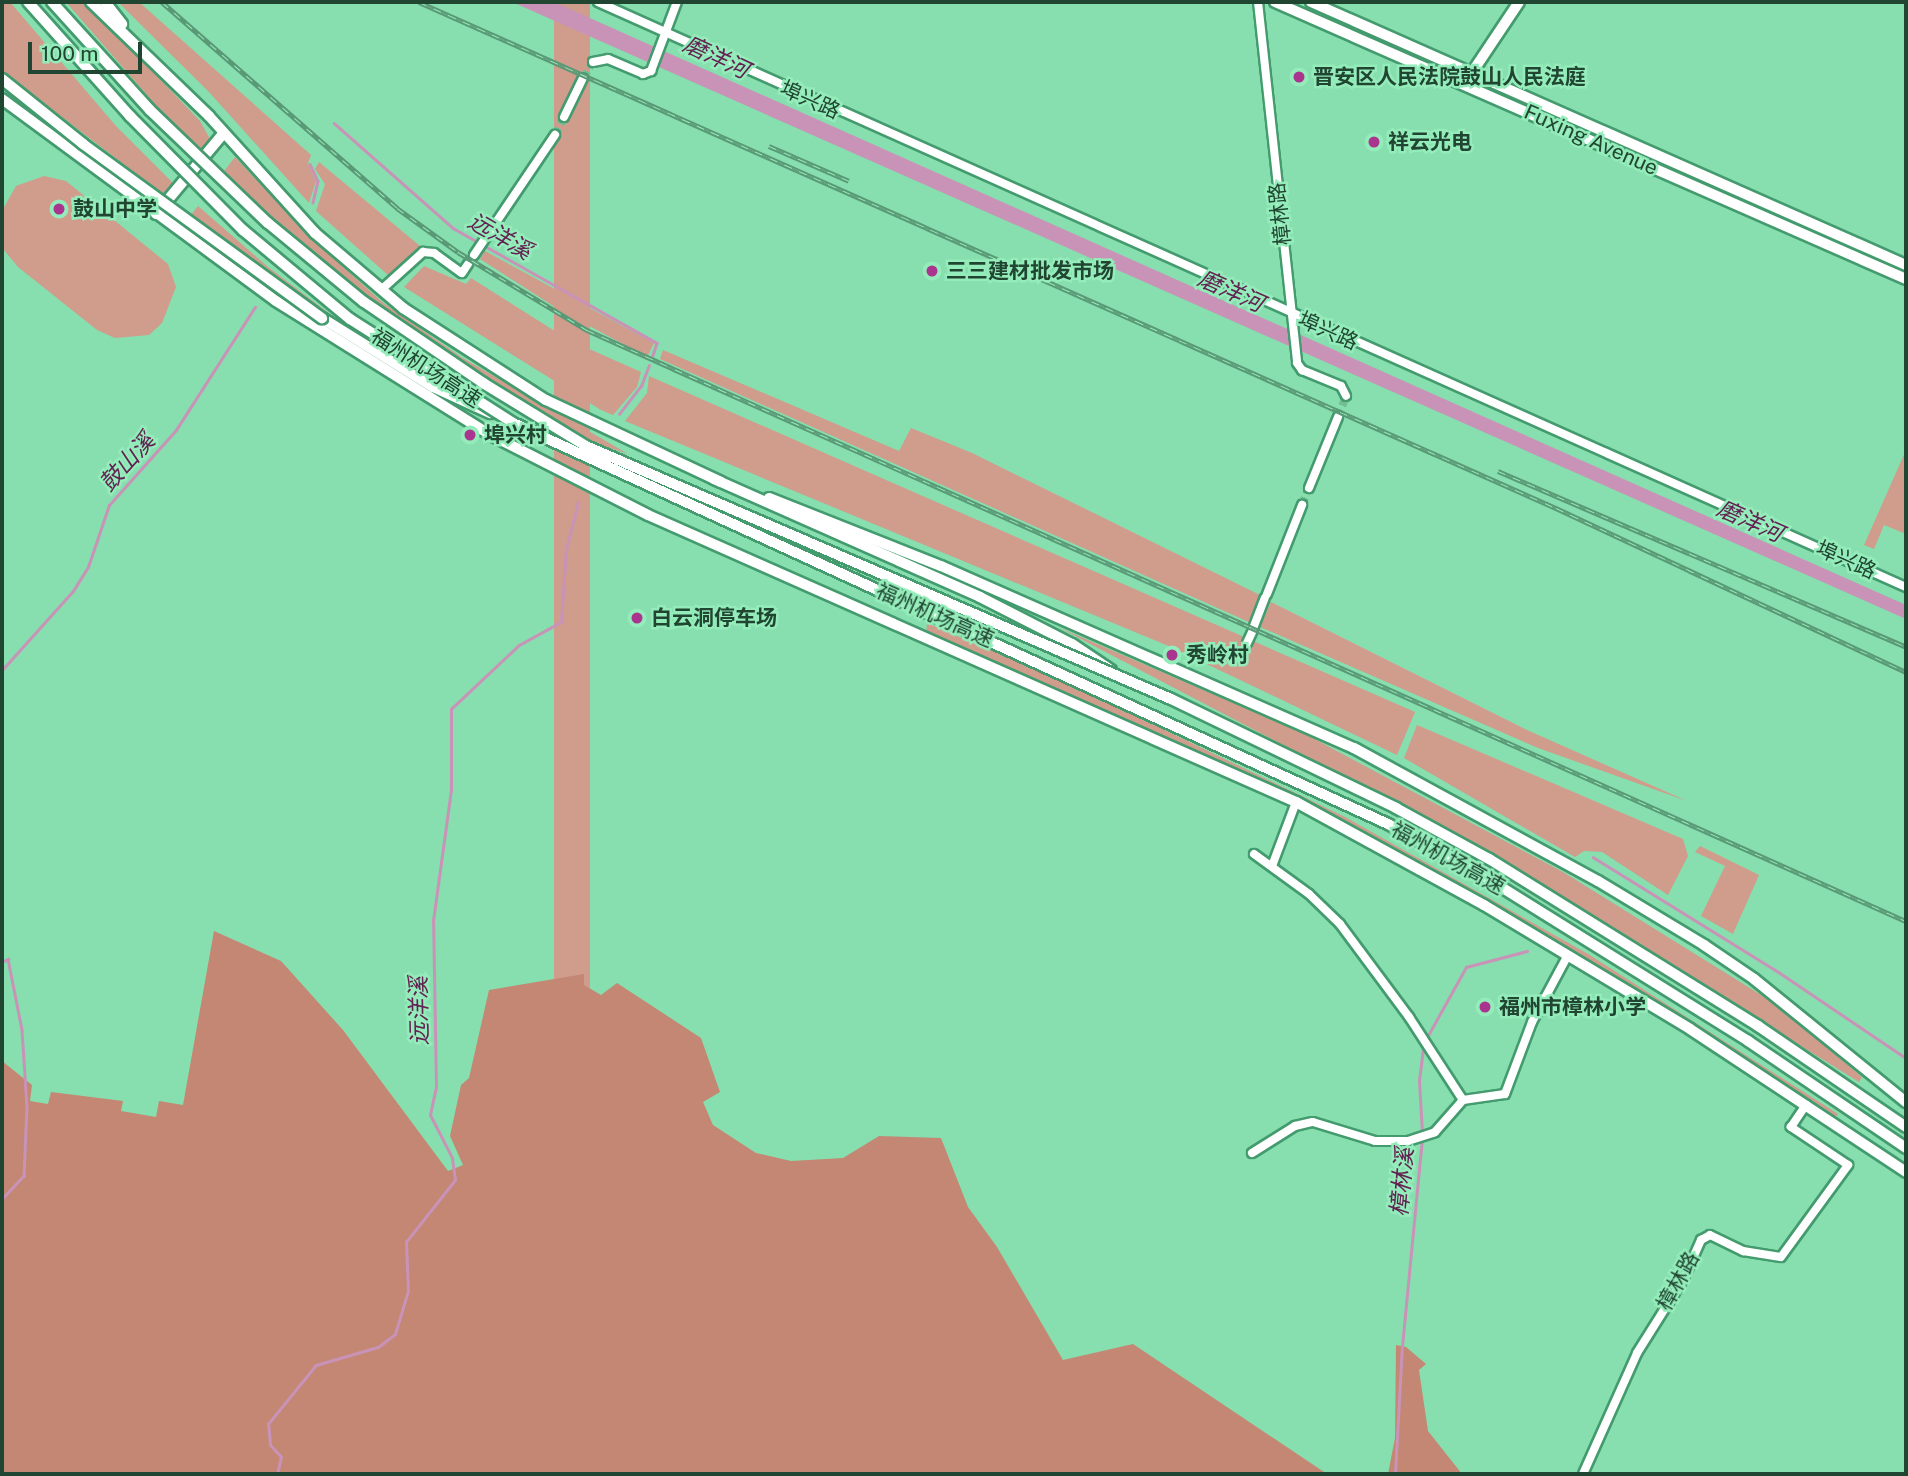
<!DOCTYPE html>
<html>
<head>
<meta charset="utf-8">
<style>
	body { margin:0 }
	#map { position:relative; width:1908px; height:1476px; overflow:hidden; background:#87deae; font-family:"Public Sans","Noto Sans SC",sans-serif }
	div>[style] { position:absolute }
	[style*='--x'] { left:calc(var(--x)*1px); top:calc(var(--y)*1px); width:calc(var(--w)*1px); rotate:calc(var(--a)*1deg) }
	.green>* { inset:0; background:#d09c8c; transform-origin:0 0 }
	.forest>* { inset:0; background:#c48774 }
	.water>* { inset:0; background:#c993b8 }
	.stream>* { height:2.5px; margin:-1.25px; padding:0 1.25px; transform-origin:1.25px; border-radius:1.25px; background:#c993b8 }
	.minor-tunnel>* { height:8px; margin-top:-4px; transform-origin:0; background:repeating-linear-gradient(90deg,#72bf95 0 8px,transparent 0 12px) }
	.roads { filter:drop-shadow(2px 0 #439b6e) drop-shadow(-2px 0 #439b6e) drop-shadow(0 2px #439b6e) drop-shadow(0 -2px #439b6e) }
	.minor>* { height:8px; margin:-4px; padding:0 4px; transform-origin:4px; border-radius:4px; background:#fff }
	.major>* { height:10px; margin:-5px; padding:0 5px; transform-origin:5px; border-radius:5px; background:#fff }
	.highway>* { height:10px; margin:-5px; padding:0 5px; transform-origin:5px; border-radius:5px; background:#fff }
	.rail>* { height:5px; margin-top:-2.5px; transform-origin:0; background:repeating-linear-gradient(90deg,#94ecba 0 8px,#599976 0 16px); box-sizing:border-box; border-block:2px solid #599976 }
	.bridges { filter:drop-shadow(2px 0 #439b6e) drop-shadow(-2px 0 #439b6e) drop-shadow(0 2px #439b6e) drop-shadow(0 -2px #439b6e) }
	.highway-bridge>* { height:10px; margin:-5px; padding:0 5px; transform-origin:5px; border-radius:5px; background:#fff }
	.dots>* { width:19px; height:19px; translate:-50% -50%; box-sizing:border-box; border:4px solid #94ecba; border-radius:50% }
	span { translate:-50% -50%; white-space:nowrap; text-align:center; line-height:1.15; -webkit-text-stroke:5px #94ecba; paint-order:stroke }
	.poi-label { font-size:21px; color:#204531; font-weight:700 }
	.left { translate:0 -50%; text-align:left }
	.street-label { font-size:21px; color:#204531 }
	.water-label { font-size:23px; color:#622252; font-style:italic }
	.frame { position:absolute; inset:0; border:4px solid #204531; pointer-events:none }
	.scale { position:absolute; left:28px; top:42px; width:114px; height:32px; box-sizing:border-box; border:4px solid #204531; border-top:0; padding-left:9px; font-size:21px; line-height:24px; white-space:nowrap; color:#204531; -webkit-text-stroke:5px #94ecba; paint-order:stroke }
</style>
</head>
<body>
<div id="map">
	<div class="green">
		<div style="clip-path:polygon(2px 2px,10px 2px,116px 126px,175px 185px,166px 197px,2px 71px)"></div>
		<div style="clip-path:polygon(66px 2px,86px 2px,200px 121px,210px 139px,199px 155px)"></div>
		<div style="clip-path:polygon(118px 2px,139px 2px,311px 155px,308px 163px,316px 181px,309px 203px,208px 91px)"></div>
		<div style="left:554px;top:2px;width:36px;height:1480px"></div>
		<div style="clip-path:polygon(235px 157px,311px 238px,382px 302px,461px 357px,628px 454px,598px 444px,532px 409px,372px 304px,299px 247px,221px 175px)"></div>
		<div style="clip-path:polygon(319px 162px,420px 246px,389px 276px,316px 211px,325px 184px,315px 169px)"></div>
		<div style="clip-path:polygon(44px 176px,66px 181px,168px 264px,176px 287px,162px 323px,149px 335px,115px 338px,97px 330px,18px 267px,4px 250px,3px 209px,16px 186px)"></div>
		<div style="clip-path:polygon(198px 206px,268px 267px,343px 324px,191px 215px)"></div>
		<div style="clip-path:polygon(186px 225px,338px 335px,515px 441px,617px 488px,487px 428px,309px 319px,183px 229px)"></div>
		<div style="clip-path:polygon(485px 251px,654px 343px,647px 357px,558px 309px,480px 259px)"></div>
		<div style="clip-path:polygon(424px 266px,466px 284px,471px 278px,569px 340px,641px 372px,637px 387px,613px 415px,601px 410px,404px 287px)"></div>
		<div style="clip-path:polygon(663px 350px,899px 451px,911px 428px,972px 453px,1262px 596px,1251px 623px,660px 359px)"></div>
		<div style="clip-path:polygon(649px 376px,1415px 712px,1397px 755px,1171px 647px,625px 421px,647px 393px)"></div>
		<div style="clip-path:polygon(1906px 450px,1906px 534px,1884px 525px,1874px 549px,1864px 545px)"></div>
		<div style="clip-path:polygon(1271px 602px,1527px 730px,1687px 801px,1538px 748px,1260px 627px)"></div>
		<div style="clip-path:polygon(927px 623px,1067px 683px,1345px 817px,1588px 954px,1838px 1114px,1835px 1118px,1681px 1019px,1395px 851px,1293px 797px,1139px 725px,926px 637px)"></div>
		<div style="clip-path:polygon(1058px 627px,1307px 735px,1563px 872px,1774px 1003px,1862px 1077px,1859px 1082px,1498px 858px)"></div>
		<div style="clip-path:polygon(1417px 725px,1683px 839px,1688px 856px,1668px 895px,1602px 852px,1584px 851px,1575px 857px,1404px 758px)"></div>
		<div style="clip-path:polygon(1700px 846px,1759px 875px,1733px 934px,1701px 916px,1725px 866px,1695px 852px)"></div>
	</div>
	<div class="forest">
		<div style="clip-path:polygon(214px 931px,281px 961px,343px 1030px,448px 1171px,463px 1165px,450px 1136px,461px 1085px,469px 1078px,489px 990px,584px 974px,584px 985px,601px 995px,617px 983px,701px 1038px,720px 1092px,703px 1102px,713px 1125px,756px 1153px,791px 1161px,843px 1158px,879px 1136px,941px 1138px,968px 1207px,997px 1247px,1063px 1360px,1133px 1344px,1327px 1474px,2px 1474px,2px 1061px,32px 1085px,30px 1101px,48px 1104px,51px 1092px,123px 1101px,121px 1111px,156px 1117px,159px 1101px,183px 1105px)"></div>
		<div style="clip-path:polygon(1396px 1345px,1406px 1347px,1426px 1364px,1419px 1370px,1428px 1431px,1462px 1474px,1388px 1474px,1395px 1438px)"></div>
	</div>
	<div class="water">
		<div style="clip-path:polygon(512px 2px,554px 2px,1906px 605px,1906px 619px)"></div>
	</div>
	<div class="stream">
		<div style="--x:334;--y:123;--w:159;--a:41.4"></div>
		<div style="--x:453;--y:228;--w:234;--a:29.4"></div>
		<div style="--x:657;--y:343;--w:13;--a:108"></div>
		<div style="--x:310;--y:164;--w:19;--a:65"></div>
		<div style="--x:318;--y:181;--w:22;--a:103"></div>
		<div style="--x:619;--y:414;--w:36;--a:-52"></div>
		<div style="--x:641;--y:386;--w:22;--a:-69"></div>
		<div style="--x:2;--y:670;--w:106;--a:-48.1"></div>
		<div style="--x:73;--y:591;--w:28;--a:-58"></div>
		<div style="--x:88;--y:567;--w:65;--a:-71.3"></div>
		<div style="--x:109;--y:505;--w:101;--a:-48.2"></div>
		<div style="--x:176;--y:430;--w:146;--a:-57.3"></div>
		<div style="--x:1593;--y:857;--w:216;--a:31.8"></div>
		<div style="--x:1777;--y:971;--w:156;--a:34"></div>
		<div style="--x:2;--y:962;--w:7;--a:-27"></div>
		<div style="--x:8;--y:959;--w:72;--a:78.8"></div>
		<div style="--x:22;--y:1030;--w:77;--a:86.3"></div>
		<div style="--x:27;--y:1107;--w:69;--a:92.5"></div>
		<div style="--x:24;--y:1176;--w:33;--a:133"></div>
		<div style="--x:1426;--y:1039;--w:82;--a:-60.9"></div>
		<div style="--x:1466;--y:967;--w:63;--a:-14.7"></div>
		<div style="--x:1422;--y:1133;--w:52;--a:-93.3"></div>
		<div style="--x:1419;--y:1081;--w:35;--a:-83"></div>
		<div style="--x:277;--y:1474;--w:17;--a:-77"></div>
		<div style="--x:281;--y:1457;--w:16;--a:-133"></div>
		<div style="--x:270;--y:1445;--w:21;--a:-95"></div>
		<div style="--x:268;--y:1424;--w:76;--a:-50.9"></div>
		<div style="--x:316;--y:1365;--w:65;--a:-16.2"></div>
		<div style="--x:378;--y:1347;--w:21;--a:-37"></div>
		<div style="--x:395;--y:1334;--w:45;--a:-73.2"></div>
		<div style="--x:408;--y:1291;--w:49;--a:-92.3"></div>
		<div style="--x:406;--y:1242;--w:79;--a:-51.7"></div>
		<div style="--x:455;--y:1180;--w:22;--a:-98"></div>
		<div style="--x:452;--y:1158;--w:48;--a:-117.1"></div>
		<div style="--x:430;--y:1115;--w:29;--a:-78"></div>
		<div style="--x:436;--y:1087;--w:166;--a:-91"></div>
		<div style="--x:433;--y:921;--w:133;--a:-82.2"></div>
		<div style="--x:451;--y:789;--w:80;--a:-90"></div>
		<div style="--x:451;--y:709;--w:93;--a:-43.3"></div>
		<div style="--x:519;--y:645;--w:48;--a:-28.7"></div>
		<div style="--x:561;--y:622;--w:73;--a:-86.1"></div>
		<div style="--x:566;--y:549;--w:48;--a:-75.4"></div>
		<div style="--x:1395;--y:1474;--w:128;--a:-86.9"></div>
		<div style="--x:1402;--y:1346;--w:208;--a:-84.5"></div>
	</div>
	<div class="minor-tunnel">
		<div style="--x:583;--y:78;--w:19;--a:-58"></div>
		<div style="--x:555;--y:135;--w:20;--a:-63"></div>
		<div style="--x:1338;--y:417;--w:22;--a:-69"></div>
		<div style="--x:1302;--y:505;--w:18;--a:-68"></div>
	</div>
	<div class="roads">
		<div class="minor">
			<div style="--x:598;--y:2;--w:1433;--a:24.1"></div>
			<div style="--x:1258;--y:2;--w:363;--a:83.8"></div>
			<div style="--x:1297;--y:363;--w:9;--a:54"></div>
			<div style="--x:1302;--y:370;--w:42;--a:22.3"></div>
			<div style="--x:1341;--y:386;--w:11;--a:63"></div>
			<div style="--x:593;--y:62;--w:15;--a:-11"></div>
			<div style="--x:608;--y:59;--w:38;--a:23"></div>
			<div style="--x:643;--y:74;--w:9;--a:-21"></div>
			<div style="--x:651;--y:71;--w:74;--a:-69.4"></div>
			<div style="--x:564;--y:117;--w:43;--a:-64"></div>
			<div style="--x:474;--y:255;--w:145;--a:-56"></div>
			<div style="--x:381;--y:290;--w:57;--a:-42.1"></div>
			<div style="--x:423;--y:252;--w:11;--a:5"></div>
			<div style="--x:434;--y:253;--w:34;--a:36"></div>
			<div style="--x:462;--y:273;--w:11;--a:-56"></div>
			<div style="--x:1309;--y:488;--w:77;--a:-67.8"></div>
			<div style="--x:1267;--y:594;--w:96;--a:-68.5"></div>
			<div style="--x:1254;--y:626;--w:30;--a:-69"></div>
			<div style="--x:1247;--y:643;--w:14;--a:-65"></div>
			<div style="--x:1254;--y:854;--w:68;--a:36"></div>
			<div style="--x:1309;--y:894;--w:43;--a:44.1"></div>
			<div style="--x:1340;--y:924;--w:116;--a:53.4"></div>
			<div style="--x:1409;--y:1017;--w:99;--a:57"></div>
			<div style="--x:1272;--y:866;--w:68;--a:-69.4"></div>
			<div style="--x:1252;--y:1153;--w:51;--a:-32.1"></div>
			<div style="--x:1295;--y:1126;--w:18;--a:-13"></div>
			<div style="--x:1313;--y:1122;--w:65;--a:17"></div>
			<div style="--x:1375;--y:1141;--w:33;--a:0"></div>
			<div style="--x:1408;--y:1141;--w:28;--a:-18"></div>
			<div style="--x:1435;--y:1132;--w:43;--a:-48.8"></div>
			<div style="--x:1463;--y:1100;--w:42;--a:-8.1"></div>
			<div style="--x:1505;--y:1094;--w:77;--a:-69.4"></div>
			<div style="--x:1532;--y:1022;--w:76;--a:-61.8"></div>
			<div style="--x:1583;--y:1474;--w:133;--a:-65.9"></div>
			<div style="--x:1637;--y:1353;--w:89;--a:-57.9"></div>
			<div style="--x:1684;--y:1278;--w:42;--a:-65.9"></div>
			<div style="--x:1701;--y:1240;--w:10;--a:-29"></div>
			<div style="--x:1710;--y:1235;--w:37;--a:26"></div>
			<div style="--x:1743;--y:1251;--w:38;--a:9"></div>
			<div style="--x:1781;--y:1257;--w:114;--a:-53.9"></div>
			<div style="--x:1848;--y:1165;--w:69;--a:-146.3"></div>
			<div style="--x:1791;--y:1127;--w:27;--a:-56"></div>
		</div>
		<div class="major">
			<div style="--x:91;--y:2;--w:164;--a:44"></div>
			<div style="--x:209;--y:116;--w:158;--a:47.8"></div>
			<div style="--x:315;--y:233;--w:116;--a:40.4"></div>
			<div style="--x:403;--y:308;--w:170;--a:32.8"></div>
			<div style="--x:546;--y:400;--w:193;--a:25.1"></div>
			<div style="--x:105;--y:2;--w:28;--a:52"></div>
			<div style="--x:1275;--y:2;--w:689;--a:23.7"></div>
			<div style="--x:1311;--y:2;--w:651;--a:23.85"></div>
			<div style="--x:1469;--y:77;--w:90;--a:-56.3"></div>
			<div style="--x:2;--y:99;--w:340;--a:36.4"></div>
			<div style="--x:276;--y:301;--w:251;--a:32"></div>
			<div style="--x:489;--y:434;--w:178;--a:27"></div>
			<div style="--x:648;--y:515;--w:709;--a:23.89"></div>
			<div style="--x:1296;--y:802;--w:214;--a:28.7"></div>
			<div style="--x:1484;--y:905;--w:240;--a:31"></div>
			<div style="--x:1690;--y:1029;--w:259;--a:33.5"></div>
			<div style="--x:156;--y:214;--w:103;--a:-50.1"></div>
			<div style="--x:769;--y:498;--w:185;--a:21.6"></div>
			<div style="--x:941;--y:566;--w:451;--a:23.8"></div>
			<div style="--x:1354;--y:748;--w:278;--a:28.6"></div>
			<div style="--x:1598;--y:881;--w:124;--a:31.1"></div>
			<div style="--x:1704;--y:945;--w:60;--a:34.2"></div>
			<div style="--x:1754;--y:979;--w:196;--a:39"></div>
		</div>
		<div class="highway">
			<div style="--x:322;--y:318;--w:131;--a:31.9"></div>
			<div style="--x:433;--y:387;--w:63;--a:24.5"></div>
			<div style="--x:714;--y:479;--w:291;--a:23.9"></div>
			<div style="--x:980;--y:597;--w:103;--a:27.1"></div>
			<div style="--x:1072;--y:644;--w:47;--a:33.7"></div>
		</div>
	</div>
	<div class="rail">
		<div style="--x:162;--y:2;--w:313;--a:41.2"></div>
		<div style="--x:397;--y:208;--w:75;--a:35.8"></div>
		<div style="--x:458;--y:252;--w:151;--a:31.2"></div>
		<div style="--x:587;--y:330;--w:1445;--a:24.14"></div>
		<div style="--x:419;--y:2;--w:1245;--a:23.99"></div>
		<div style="--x:1556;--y:508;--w:387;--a:25.1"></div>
		<div style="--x:769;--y:146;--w:87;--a:23.6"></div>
		<div style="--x:1498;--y:471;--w:444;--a:23.3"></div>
	</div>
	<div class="bridges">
		<div class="highway-bridge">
			<div style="--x:28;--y:2;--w:153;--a:48.2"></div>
			<div style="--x:130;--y:116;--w:161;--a:45.3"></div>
			<div style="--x:243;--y:230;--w:139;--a:39.8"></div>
			<div style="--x:350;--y:319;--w:193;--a:32.5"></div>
			<div style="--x:513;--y:423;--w:963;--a:24.62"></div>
			<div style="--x:1388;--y:824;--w:105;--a:28.5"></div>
			<div style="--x:1480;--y:874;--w:316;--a:31.9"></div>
			<div style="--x:1748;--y:1041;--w:191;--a:34.1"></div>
			<div style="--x:52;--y:2;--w:146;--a:47.8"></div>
			<div style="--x:150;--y:110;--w:163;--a:43.8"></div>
			<div style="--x:268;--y:223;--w:124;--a:39.5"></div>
			<div style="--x:364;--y:302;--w:144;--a:34.2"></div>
			<div style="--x:483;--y:383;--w:121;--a:31.5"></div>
			<div style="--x:586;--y:446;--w:637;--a:23.39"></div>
			<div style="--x:1171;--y:699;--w:250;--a:25.8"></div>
			<div style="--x:1396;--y:808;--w:106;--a:28.7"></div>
			<div style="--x:1489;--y:859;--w:317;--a:31.8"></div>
			<div style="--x:1758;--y:1026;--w:179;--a:34.3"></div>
			<div style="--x:2;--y:79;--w:104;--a:38.7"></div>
			<div style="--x:83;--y:144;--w:296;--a:36.1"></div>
		</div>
	</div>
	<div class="dots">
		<div style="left:1299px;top:77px;background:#aa358f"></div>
		<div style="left:1374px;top:142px;background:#aa358f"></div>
		<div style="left:59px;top:209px;background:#aa358f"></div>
		<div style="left:932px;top:271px;background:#aa358f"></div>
		<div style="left:470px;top:435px;background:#aa358f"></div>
		<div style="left:637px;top:618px;background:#aa358f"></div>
		<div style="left:1172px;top:655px;background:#aa358f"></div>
		<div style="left:1485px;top:1007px;background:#aa358f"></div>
	</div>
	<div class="poi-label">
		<span class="left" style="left:1313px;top:77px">晋安区人民法院鼓山人民法庭</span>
		<span class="left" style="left:1388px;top:142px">祥云光电</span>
		<span class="left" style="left:73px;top:209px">鼓山中学</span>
		<span class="left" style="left:946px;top:271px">三三建材批发市场</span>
		<span class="left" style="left:484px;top:435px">埠兴村</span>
		<span class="left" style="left:651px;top:618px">白云洞停车场</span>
		<span class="left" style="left:1186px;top:655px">秀岭村</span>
		<span class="left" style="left:1499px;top:1007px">福州市樟林小学</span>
	</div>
	<div class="street-label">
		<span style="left:810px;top:100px;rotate:24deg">埠兴路</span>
		<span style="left:1591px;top:140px;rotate:24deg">Fuxing Avenue</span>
		<span style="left:1280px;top:214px;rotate:-96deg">樟林路</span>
		<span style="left:1328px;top:331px;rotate:24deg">埠兴路</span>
		<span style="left:426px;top:368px;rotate:33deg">福州机场高速</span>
		<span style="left:1846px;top:560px;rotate:24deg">埠兴路</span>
		<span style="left:935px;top:615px;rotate:24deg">福州机场高速</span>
		<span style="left:1448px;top:858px;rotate:29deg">福州机场高速</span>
		<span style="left:1678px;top:1281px;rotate:-61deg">樟林路</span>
	</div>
	<div class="water-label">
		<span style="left:716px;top:57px;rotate:25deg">磨洋河</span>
		<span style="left:500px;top:236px;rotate:30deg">远洋溪</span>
		<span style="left:1231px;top:291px;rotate:24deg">磨洋河</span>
		<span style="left:127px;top:462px;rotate:-48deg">鼓山溪</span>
		<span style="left:1750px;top:521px;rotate:24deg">磨洋河</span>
		<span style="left:419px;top:1011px;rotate:-91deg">远洋溪</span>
		<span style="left:1402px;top:1182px;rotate:-85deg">樟林溪</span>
	</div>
	<div class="frame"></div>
	<div class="scale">100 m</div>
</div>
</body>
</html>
